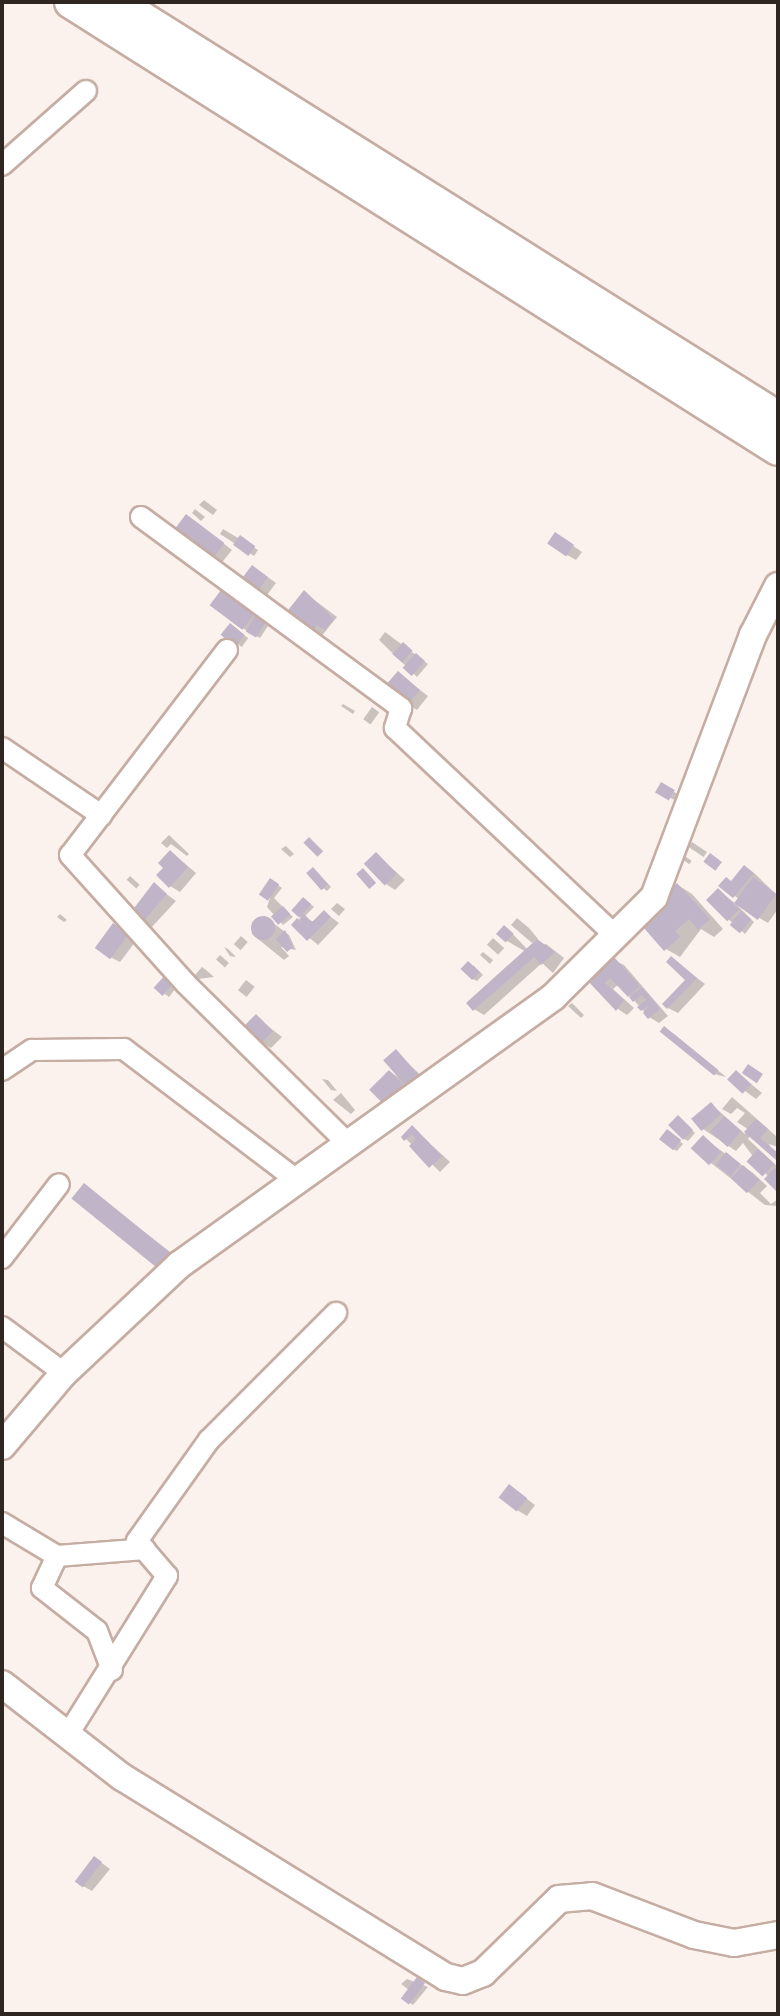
<!DOCTYPE html>
<html>
<head>
<meta charset="utf-8">
<style>
	body { margin:0 }
	#map { position:relative; width:780px; height:2016px; overflow:hidden; background:#fcf2ed; font-family:"Nunito Sans",sans-serif }
	div>[style] { position:absolute }
	[style*='--x'] { left:calc(var(--x)*1px); top:calc(var(--y)*1px); width:calc(var(--w)*1px); rotate:calc(var(--a)*1deg) }
	.shadow>* { inset:0; background:#0003; transform-origin:0 0 }
	.building>* { inset:0; background:#c0b4c9; transform-origin:0 0 }
	.round { border-radius:50% }
	.roads { filter:drop-shadow(2px 0 #c5ada3) drop-shadow(-2px 0 #c5ada3) drop-shadow(0 2px #c5ada3) drop-shadow(0 -2px #c5ada3) }
	.minor>* { height:20px; margin:-10px; padding:0 10px; transform-origin:10px; border-radius:10px; background:#fff }
	.tertiary>* { height:26px; margin:-13px; padding:0 13px; transform-origin:13px; border-radius:13px; background:#fff }
	.primary>* { height:32px; margin:-16px; padding:0 16px; transform-origin:16px; border-radius:16px; background:#fff }
	span { translate:-50% -50%; white-space:nowrap; text-align:center; line-height:1.15; -webkit-text-stroke:6px #fff; paint-order:stroke }
	.frame { position:absolute; inset:0; border:4px solid #2f2622; pointer-events:none }
</style>
</head>
<body>
<div id="map">
	<div class="shadow">
		<div style="clip-path:polygon(204px 500px,217px 510px,213px 515px,199px 505px)"></div>
		<div style="clip-path:polygon(195px 509px,205px 517px,201px 521px,192px 513px)"></div>
		<div style="clip-path:polygon(196px 522px,232px 550px,219px 566px,174px 534px)"></div>
		<div style="clip-path:polygon(223px 529px,258px 550px,254px 556px,220px 534px)"></div>
		<div style="clip-path:polygon(565px 540px,582px 552px,576px 560px,567px 555px)"></div>
		<div style="clip-path:polygon(262px 573px,276px 583px,264px 599px,255px 594px)"></div>
		<div style="clip-path:polygon(305px 593px,337px 617px,320px 638px,311px 632px)"></div>
		<div style="clip-path:polygon(231px 598px,268px 626px,260px 638px,244px 629px)"></div>
		<div style="left:231px;top:626px;width:21px;height:11px;rotate:35deg"></div>
		<div style="clip-path:polygon(385px 632px,428px 664px,417px 677px,379px 640px)"></div>
		<div style="clip-path:polygon(399px 674px,428px 696px,417px 710px,407px 704px)"></div>
		<div style="clip-path:polygon(343px 704px,355px 711px,353px 714px,341px 706px)"></div>
		<div style="left:372px;top:707px;width:9px;height:15px;rotate:36deg"></div>
		<div style="left:661px;top:785px;width:19px;height:7px;rotate:28deg"></div>
		<div style="clip-path:polygon(169px 835px,189px 854px,187px 856px,171px 844px,167px 848px,161px 843px)"></div>
		<div style="left:692px;top:842px;width:18px;height:6px;rotate:34deg"></div>
		<div style="clip-path:polygon(286px 846px,294px 854px,290px 857px,281px 849px)"></div>
		<div style="clip-path:polygon(171px 852px,196px 873px,180px 892px,170px 886px,166px 868px)"></div>
		<div style="left:680px;top:853px;width:14px;height:4px;rotate:34deg"></div>
		<div style="clip-path:polygon(377px 855px,405px 880px,395px 890px,386px 884px)"></div>
		<div style="clip-path:polygon(314px 869px,331px 887px,327px 891px,323px 888px)"></div>
		<div style="clip-path:polygon(754px 873px,778px 896px,778px 909px,768px 923px,736px 904px,754px 922px,745px 934px,728px 919px,719px 891px,736px 904px,739px 899px,721px 886px)"></div>
		<div style="left:130px;top:876px;width:13px;height:5px;rotate:42deg"></div>
		<div style="clip-path:polygon(275px 883px,282px 888px,274px 898px,293px 917px,283px 925px,267px 907px)"></div>
		<div style="clip-path:polygon(154px 885px,176px 901px,150px 929px,140px 924px)"></div>
		<div style="clip-path:polygon(678px 885px,692px 894px,723px 929px,714px 937px,701px 929px,680px 957px,666px 949px)"></div>
		<div style="clip-path:polygon(308px 902px,314px 907px,304px 917px,314px 922px,324px 912px,339px 923px,318px 945px,294px 925px,303px 918px,299px 916px)"></div>
		<div style="clip-path:polygon(337px 903px,345px 909px,339px 916px,331px 909px)"></div>
		<div style="clip-path:polygon(60px 914px,67px 920px,64px 922px,57px 917px)"></div>
		<div style="clip-path:polygon(264px 916px,289px 935px,296px 950px,281px 947px,289px 956px,284px 960px,252px 934px)"></div>
		<div style="clip-path:polygon(517px 918px,529px 928px,538px 939px,532px 943px,511px 925px)"></div>
		<div style="clip-path:polygon(509px 930px,528px 950px,546px 944px,564px 958px,553px 973px,542px 963px,484px 1015px,474px 1009px,526px 952px,507px 941px)"></div>
		<div style="clip-path:polygon(123px 931px,136px 941px,120px 962px,110px 957px)"></div>
		<div style="left:241px;top:936px;width:9px;height:11px;rotate:41deg"></div>
		<div style="left:493px;top:938px;width:15px;height:9px;rotate:42deg"></div>
		<div style="clip-path:polygon(224px 947px,228px 949px,236px 957px,230px 956px)"></div>
		<div style="clip-path:polygon(483px 952px,493px 960px,490px 964px,480px 955px)"></div>
		<div style="left:220px;top:955px;width:12px;height:6px;rotate:42deg"></div>
		<div style="clip-path:polygon(672px 959px,705px 984px,678px 1013px,668px 1008px,688px 980px)"></div>
		<div style="clip-path:polygon(614px 960px,624px 965px,668px 1016px,659px 1023px,649px 1017px,619px 984px,613px 989px,634px 1008px,627px 1015px,618px 1009px,590px 980px)"></div>
		<div style="clip-path:polygon(473px 965px,483px 975px,477px 981px,473px 979px)"></div>
		<div style="clip-path:polygon(202px 967px,206px 970px,214px 977px,198px 979px,194px 976px)"></div>
		<div style="clip-path:polygon(168px 976px,179px 984px,169px 997px,165px 994px)"></div>
		<div style="left:246px;top:980px;width:11px;height:13px;rotate:38deg"></div>
		<div style="clip-path:polygon(572px 1003px,584px 1015px,581px 1018px,568px 1006px)"></div>
		<div style="clip-path:polygon(256px 1017px,282px 1037px,271px 1048px,262px 1043px)"></div>
		<div style="clip-path:polygon(665px 1029px,674px 1034px,726px 1077px,714px 1074px)"></div>
		<div style="clip-path:polygon(396px 1052px,426px 1080px,384px 1102px,390px 1072px,403px 1080px)"></div>
		<div style="clip-path:polygon(740px 1075px,762px 1093px,756px 1099px,730px 1080px)"></div>
		<div style="clip-path:polygon(322px 1079px,328px 1080px,337px 1091px,331px 1090px)"></div>
		<div style="clip-path:polygon(341px 1093px,355px 1110px,351px 1114px,333px 1100px)"></div>
		<div style="clip-path:polygon(732px 1097px,776px 1136px,778px 1147px,769px 1144px,778px 1159px,751px 1135px,748px 1139px,778px 1167px,778px 1190px,743px 1143px,736px 1151px,703px 1129px,711px 1104px,745px 1134px,749px 1130px,737px 1122px,745px 1113px,737px 1108px,731px 1114px,722px 1109px)"></div>
		<div style="clip-path:polygon(682px 1120px,695px 1133px,688px 1141px,684px 1139px)"></div>
		<div style="clip-path:polygon(413px 1128px,450px 1162px,440px 1172px,406px 1139px)"></div>
		<div style="clip-path:polygon(672px 1134px,683px 1144px,677px 1151px,673px 1149px)"></div>
		<div style="clip-path:polygon(703px 1138px,753px 1173px,767px 1186px,760px 1193px,771px 1204px,778px 1199px,778px 1206px,765px 1205px,711px 1163px)"></div>
		<div style="clip-path:polygon(85px 1186px,183px 1262px,173px 1275px,158px 1266px)"></div>
		<div style="clip-path:polygon(519px 1493px,535px 1505px,527px 1516px,517px 1510px)"></div>
		<div style="clip-path:polygon(95px 1858px,110px 1869px,92px 1891px,83px 1886px)"></div>
		<div style="clip-path:polygon(407px 1979px,428px 1987px,413px 2005px,403px 1998px,409px 1990px,401px 1984px)"></div>
	</div>
	<div class="building">
		<div style="left:186px;top:514px;width:48px;height:25px;rotate:37deg"></div>
		<div style="left:555px;top:532px;width:23px;height:14px;rotate:34deg"></div>
		<div style="left:240px;top:535px;width:19px;height:12px;rotate:36deg"></div>
		<div style="left:252px;top:565px;width:20px;height:24px;rotate:37deg"></div>
		<div style="left:221px;top:590px;width:41px;height:19px;rotate:37deg"></div>
		<div style="clip-path:polygon(304px 590px,334px 619px,325px 630px,317px 625px,310px 634px,285px 614px)"></div>
		<div style="left:255px;top:616px;width:12px;height:18px;rotate:31deg"></div>
		<div style="left:230px;top:623px;width:19px;height:15px;rotate:39deg"></div>
		<div style="left:403px;top:642px;width:13px;height:16px;rotate:42deg"></div>
		<div style="left:416px;top:653px;width:12px;height:20px;rotate:42deg"></div>
		<div style="left:398px;top:671px;width:29px;height:21px;rotate:41deg"></div>
		<div style="left:661px;top:782px;width:16px;height:12px;rotate:30deg"></div>
		<div style="left:309px;top:837px;width:20px;height:8px;rotate:45deg"></div>
		<div style="clip-path:polygon(170px 850px,188px 867px,169px 888px,156px 875px,163px 868px,158px 863px)"></div>
		<div style="left:376px;top:852px;width:30px;height:17px;rotate:46deg"></div>
		<div style="left:710px;top:853px;width:15px;height:11px;rotate:37deg"></div>
		<div style="clip-path:polygon(744px 865px,754px 873px,733px 898px,718px 886px,726px 877px,731px 881px)"></div>
		<div style="left:313px;top:867px;width:23px;height:9px;rotate:49deg"></div>
		<div style="left:363px;top:868px;width:20px;height:9px;rotate:49deg"></div>
		<div style="left:753px;top:877px;width:29px;height:32px;rotate:36deg"></div>
		<div style="left:270px;top:878px;width:11px;height:20px;rotate:34deg"></div>
		<div style="clip-path:polygon(154px 882px,167px 894px,139px 926px,128px 916px)"></div>
		<div style="clip-path:polygon(677px 883px,710px 919px,698px 930px,689px 919px,675px 931px,680px 937px,664px 951px,636px 919px)"></div>
		<div style="left:718px;top:888px;width:30px;height:17px;rotate:45deg"></div>
		<div style="left:303px;top:897px;width:11px;height:18px;rotate:41deg"></div>
		<div style="left:283px;top:906px;width:11px;height:16px;rotate:49deg"></div>
		<div style="clip-path:polygon(324px 910px,331px 917px,307px 941px,291px 925px,297px 918px,304px 924px,299px 919px,304px 914px,312px 922px)"></div>
		<div style="left:741px;top:911px;width:13px;height:18px;rotate:39deg"></div>
		<div class="round" style="left:251px;top:916px;width:24px;height:24px"></div>
		<div style="left:113px;top:923px;width:19px;height:31px;rotate:36deg"></div>
		<div style="left:504px;top:925px;width:13px;height:12px;rotate:42deg"></div>
		<div style="clip-path:polygon(285px 930px,293px 947px,287px 952px,276px 939px)"></div>
		<div style="clip-path:polygon(537px 939px,555px 952px,541px 965px,534px 957px,473px 1011px,466px 1003px)"></div>
		<div style="clip-path:polygon(671px 956px,697px 978px,667px 1009px,662px 1004px,685px 980px,666px 962px)"></div>
		<div style="clip-path:polygon(614px 957px,640px 986px,628px 997px,610px 978px,605px 983px,624px 1000px,616px 1011px,587px 980px)"></div>
		<div style="left:468px;top:961px;width:16px;height:11px;rotate:43deg"></div>
		<div style="left:167px;top:973px;width:12px;height:20px;rotate:42deg"></div>
		<div style="clip-path:polygon(642px 987px,660px 1009px,648px 1019px,643px 1013px,649px 1005px,641px 1011px,637px 1007px,646px 1000px,642px 995px,633px 1002px,629px 997px)"></div>
		<div style="left:256px;top:1014px;width:24px;height:19px;rotate:45deg"></div>
		<div style="left:664px;top:1026px;width:70px;height:7px;rotate:39deg"></div>
		<div style="left:396px;top:1049px;width:33px;height:17px;rotate:49deg"></div>
		<div style="left:748px;top:1064px;width:18px;height:11px;rotate:34deg"></div>
		<div style="left:389px;top:1070px;width:20px;height:28px;rotate:45deg"></div>
		<div style="left:736px;top:1070px;width:21px;height:13px;rotate:43deg"></div>
		<div style="left:711px;top:1102px;width:16px;height:26px;rotate:50deg"></div>
		<div style="left:678px;top:1115px;width:21px;height:14px;rotate:45deg"></div>
		<div style="left:724px;top:1116px;width:23px;height:21px;rotate:41deg"></div>
		<div style="clip-path:polygon(756px 1119px,768px 1129px,760px 1138px,778px 1153px,776px 1160px,744px 1132px)"></div>
		<div style="clip-path:polygon(412px 1125px,442px 1156px,429px 1168px,409px 1146px,416px 1139px,412px 1134px,404px 1141px,401px 1137px)"></div>
		<div style="left:667px;top:1129px;width:18px;height:13px;rotate:38deg"></div>
		<div style="left:703px;top:1135px;width:25px;height:18px;rotate:43deg"></div>
		<div style="left:758px;top:1149px;width:22px;height:17px;rotate:43deg"></div>
		<div style="left:726px;top:1152px;width:19px;height:16px;rotate:39deg"></div>
		<div style="left:743px;top:1165px;width:22px;height:18px;rotate:43deg"></div>
		<div style="clip-path:polygon(775px 1168px,778px 1171px,778px 1193px,764px 1179px)"></div>
		<div style="left:84px;top:1183px;width:110px;height:20px;rotate:39deg"></div>
		<div style="left:509px;top:1484px;width:23px;height:17px;rotate:38deg"></div>
		<div style="left:94px;top:1856px;width:10px;height:32px;rotate:37deg"></div>
		<div style="left:417px;top:1977px;width:10px;height:27px;rotate:37deg"></div>
	</div>
	<div class="roads">
		<div class="minor">
			<div style="--x:2;--y:165;--w:112;--a:-41.4"></div>
			<div style="--x:141;--y:517;--w:323;--a:36.3"></div>
			<div style="--x:401;--y:708;--w:21;--a:107"></div>
			<div style="--x:395;--y:728;--w:305;--a:43.3"></div>
			<div style="--x:227;--y:650;--w:258;--a:127.4"></div>
			<div style="--x:70;--y:855;--w:173;--a:48"></div>
			<div style="--x:186;--y:984;--w:226;--a:44.6"></div>
			<div style="--x:2;--y:748;--w:120;--a:34.1"></div>
			<div style="--x:2;--y:1070;--w:36;--a:-34"></div>
			<div style="--x:32;--y:1050;--w:92;--a:-0.6"></div>
			<div style="--x:124;--y:1049;--w:215;--a:37.2"></div>
			<div style="--x:2;--y:1258;--w:93;--a:-52.4"></div>
			<div style="--x:2;--y:1327;--w:77;--a:36.6"></div>
			<div style="--x:2;--y:1523;--w:64;--a:31"></div>
			<div style="--x:112;--y:1670;--w:42;--a:-111"></div>
			<div style="--x:97;--y:1631;--w:70;--a:-142"></div>
			<div style="--x:42;--y:1588;--w:35;--a:-65"></div>
			<div style="--x:57;--y:1556;--w:88;--a:-4.5"></div>
			<div style="--x:67;--y:1736;--w:189;--a:-58"></div>
			<div style="--x:167;--y:1576;--w:46;--a:-130.6"></div>
			<div style="--x:137;--y:1541;--w:124;--a:-54.5"></div>
			<div style="--x:209;--y:1440;--w:180;--a:-45"></div>
		</div>
		<div class="tertiary">
			<div style="--x:2;--y:1446;--w:96;--a:-49.7"></div>
			<div style="--x:64;--y:1373;--w:158;--a:-43.2"></div>
			<div style="--x:179;--y:1265;--w:460;--a:-35.6"></div>
			<div style="--x:553;--y:997;--w:142;--a:-44.7"></div>
			<div style="--x:654;--y:897;--w:280;--a:-69.3"></div>
			<div style="--x:753;--y:635;--w:55;--a:-63"></div>
			<div style="--x:2;--y:1684;--w:152;--a:37.8"></div>
			<div style="--x:122;--y:1777;--w:381;--a:31.7"></div>
			<div style="--x:446;--y:1977;--w:17;--a:13"></div>
			<div style="--x:463;--y:1981;--w:22;--a:-22"></div>
			<div style="--x:483;--y:1973;--w:106;--a:-44.2"></div>
			<div style="--x:559;--y:1899;--w:33;--a:-5"></div>
			<div style="--x:592;--y:1896;--w:109;--a:20.9"></div>
			<div style="--x:694;--y:1935;--w:41;--a:11.3"></div>
			<div style="--x:734;--y:1943;--w:45;--a:-10.3"></div>
		</div>
		<div class="primary">
			<div style="--x:71;--y:2;--w:836;--a:32.3"></div>
			<div style="--x:116;--y:2;--w:782;--a:32.15"></div>
		</div>
	</div>
	<div class="frame"></div>
</div>
</body>
</html>
